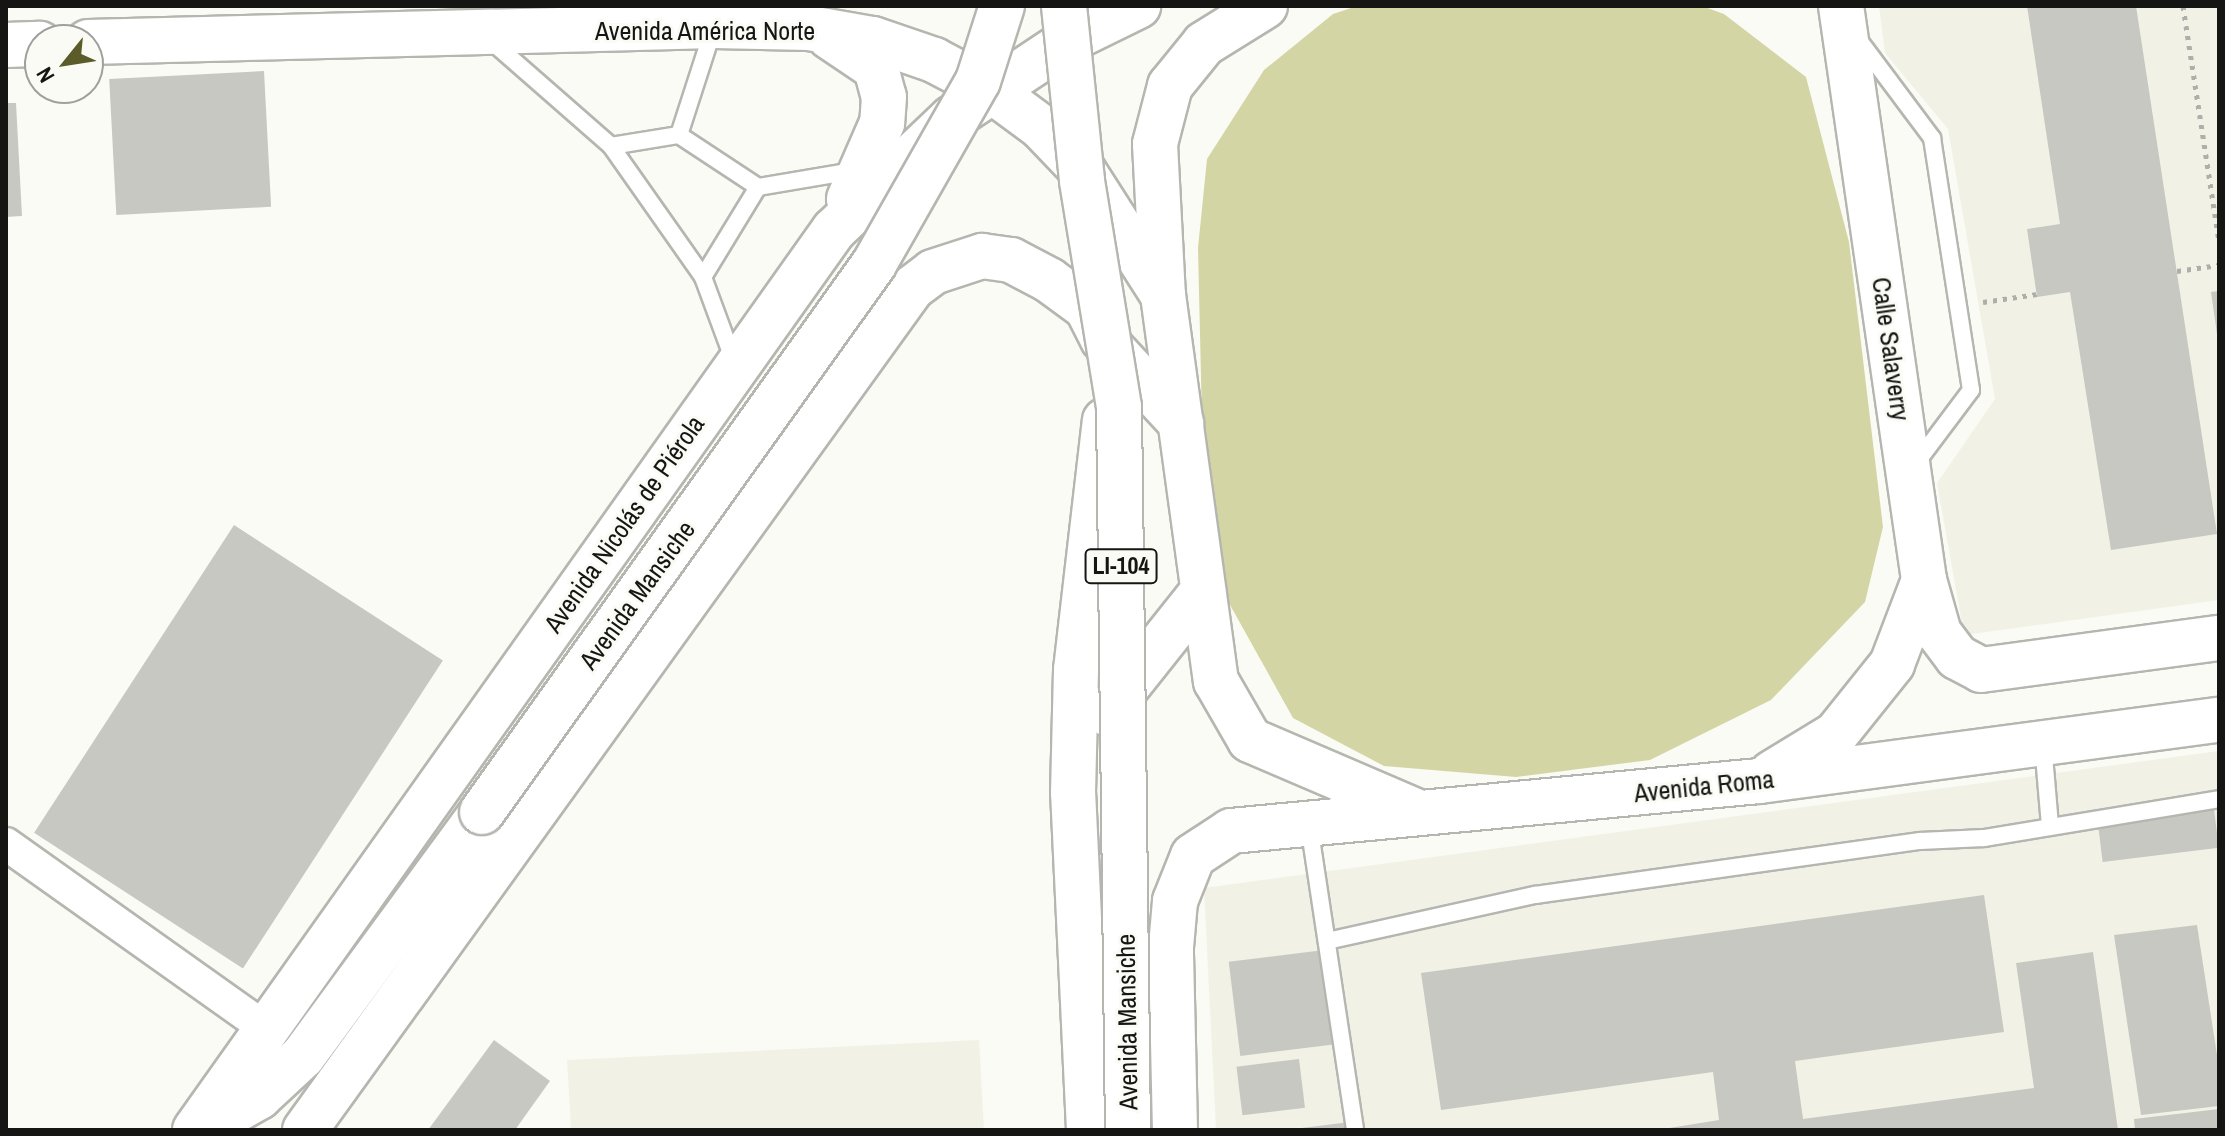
<!DOCTYPE html>
<html>
<head>
<meta charset="utf-8">
<style>
	body { margin:0 }
	#map { position:relative; width:2225px; height:1136px; overflow:hidden; background:#fbfbf6; font-family:"Archivo Narrow",sans-serif }
	div>[style] { position:absolute }
	[style*='--x'] { left:calc(var(--x)*1px); top:calc(var(--y)*1px); width:calc(var(--w)*1px); rotate:calc(var(--a)*1deg) }
	.built>* { inset:0; background:#f1f1e5 }
	.green>* { inset:0; background:#d4d5a4 }
	.building>* { inset:0; background:#c8c8c3; transform-origin:0 0 }
	.path>* { height:5px; margin-top:-2.5px; transform-origin:0; background:repeating-linear-gradient(90deg,#aeaeaa 0 4px,transparent 0 10px) }
	.roads { filter:drop-shadow(2px 0 #b6b6b1) drop-shadow(-2px 0 #b6b6b1) drop-shadow(0 2px #b6b6b1) drop-shadow(0 -2px #b6b6b1) }
	.service>* { height:16px; margin:-8px; padding:0 8px; transform-origin:8px; border-radius:8px; background:#fff }
	.minor>* { height:32px; margin:-16px; padding:0 16px; transform-origin:16px; border-radius:16px; background:#fff }
	.secondary>* { height:44px; margin:-22px; padding:0 22px; transform-origin:22px; border-radius:22px; background:#fff }
	.primary>* { height:44px; margin:-22px; padding:0 22px; transform-origin:22px; border-radius:22px; background:#fff }
	.trunk>* { height:44px; margin:-22px; padding:0 22px; transform-origin:22px; border-radius:22px; background:#fff }
	.bridges { filter:drop-shadow(2px 0 #b6b6b1) drop-shadow(-2px 0 #b6b6b1) drop-shadow(0 2px #b6b6b1) drop-shadow(0 -2px #b6b6b1) }
	.trunk-bridge>* { height:44px; margin:-22px; padding:0 22px; transform-origin:22px; border-radius:22px; background:#fff }
	span { translate:-50% -50%; white-space:nowrap; text-align:center; line-height:1.15; -webkit-text-stroke:6px #fbfbf6; paint-order:stroke }
	.shield-label span { padding:2px 6px; background:#fbfbf6; border:2px solid; border-radius:6px; -webkit-text-stroke-width:0 }
	.shield-label { font-size:24px; color:#151513; font-weight:700 }
	.street-label { font-size:26px; color:#151513 }
	.frame { position:absolute; inset:0; border:8px solid #151513; pointer-events:none }
	.north { position:absolute; left:24px; top:24px; width:80px; height:80px; box-sizing:border-box; background:#fbfbf6; border:2px solid #9f9f9b; border-radius:50%; rotate:240deg; font-size:22px; font-weight:700; line-height:32px; text-align:center; color:#151513 }
	.north::after { content:''; display:block; margin:auto; width:28px; height:36px; background:#5b5c29; clip-path:polygon(50% 0,100% 100%,50% 72%,0 100%) }
</style>
</head>
<body>
<div id="map">
	<div class="built">
		<div style="clip-path:polygon(1879px 6px,2219px 6px,2219px 600px,1964px 635px,1937px 483px,1995px 399px,1948px 129px,1885px 53px)"></div>
		<div style="clip-path:polygon(2219px 751px,2219px 1130px,1216px 1130px,1204px 888px)"></div>
		<div style="clip-path:polygon(979px 1040px,984px 1130px,571px 1130px,567px 1060px)"></div>
	</div>
	<div class="green">
		<div style="clip-path:polygon(1357px 6px,1702px 6px,1724px 14px,1806px 77px,1849px 242px,1883px 527px,1865px 602px,1771px 700px,1650px 760px,1516px 777px,1384px 766px,1293px 718px,1220px 587px,1202px 420px,1198px 248px,1207px 159px,1264px 70px,1333px 14px)"></div>
	</div>
	<div class="building">
		<div style="clip-path:polygon(2027px 6px,2136px 6px,2217px 534px,2111px 550px,2070px 292px,2037px 297px,2027px 229px,2060px 224px)"></div>
		<div style="left:264px;top:71px;width:136px;height:155px;rotate:87deg"></div>
		<div style="clip-path:polygon(6px 103px,16px 103px,22px 216px,6px 217px)"></div>
		<div style="clip-path:polygon(2219px 291px,2219px 334px,2217px 334px,2211px 292px)"></div>
		<div style="left:234px;top:525px;width:249px;height:367px;rotate:33deg"></div>
		<div style="left:2214px;top:809px;width:39px;height:117px;rotate:83deg"></div>
		<div style="clip-path:polygon(1984px 895px,2004px 1032px,1795px 1061px,1803px 1119px,2034px 1088px,2016px 963px,2093px 952px,2118px 1130px,1657px 1130px,1719px 1120px,1713px 1072px,1441px 1110px,1421px 973px)"></div>
		<div style="clip-path:polygon(2197px 925px,2219px 1068px,2219px 1106px,2141px 1115px,2114px 935px)"></div>
		<div style="left:1324px;top:950px;width:95px;height:96px;rotate:83deg"></div>
		<div style="clip-path:polygon(494px 1040px,550px 1081px,515px 1130px,428px 1130px)"></div>
		<div style="left:1299px;top:1059px;width:49px;height:63px;rotate:83deg"></div>
		<div style="clip-path:polygon(2219px 1109px,2219px 1130px,2135px 1130px,2134px 1119px)"></div>
		<div style="clip-path:polygon(1350px 1122px,1351px 1130px,1302px 1130px,1302px 1128px)"></div>
	</div>
	<div class="path">
		<div style="--x:2183;--y:6;--w:239;--a:81.3"></div>
		<div style="--x:2177;--y:271;--w:42;--a:-8.1"></div>
		<div style="--x:1983;--y:302;--w:55;--a:-8.4"></div>
	</div>
	<div class="roads">
		<div class="service">
			<div style="--x:1858;--y:39;--w:124;--a:53.2"></div>
			<div style="--x:1932;--y:138;--w:255;--a:81.2"></div>
			<div style="--x:1971;--y:390;--w:95;--a:126.9"></div>
			<div style="--x:490;--y:40;--w:161;--a:41.2"></div>
			<div style="--x:611;--y:146;--w:69;--a:-9.2"></div>
			<div style="--x:679;--y:135;--w:110;--a:-72.1"></div>
			<div style="--x:679;--y:135;--w:95;--a:33.4"></div>
			<div style="--x:611;--y:146;--w:160;--a:54.9"></div>
			<div style="--x:734;--y:361;--w:90;--a:-110.3"></div>
			<div style="--x:703;--y:277;--w:105;--a:-58.6"></div>
			<div style="--x:758;--y:187;--w:101;--a:-9.6"></div>
			<div style="--x:2043;--y:744;--w:82;--a:85.1"></div>
			<div style="--x:1309;--y:825;--w:308;--a:81.4"></div>
			<div style="--x:1327;--y:941;--w:213;--a:-12.5"></div>
			<div style="--x:1535;--y:895;--w:389;--a:-8"></div>
			<div style="--x:1920;--y:841;--w:64;--a:-2.7"></div>
			<div style="--x:1984;--y:838;--w:238;--a:-9.4"></div>
		</div>
		<div class="minor">
			<div style="--x:6;--y:844;--w:319;--a:35.4"></div>
		</div>
		<div class="secondary">
			<div style="--x:1841;--y:6;--w:580;--a:81.77"></div>
			<div style="--x:1924;--y:580;--w:55;--a:74.2"></div>
			<div style="--x:1939;--y:633;--w:30;--a:53"></div>
			<div style="--x:1957;--y:657;--w:27;--a:28"></div>
			<div style="--x:1981;--y:670;--w:240;--a:-7.7"></div>
			<div style="--x:1772;--y:773;--w:75;--a:-31.4"></div>
			<div style="--x:1836;--y:734;--w:90;--a:-51.3"></div>
			<div style="--x:1892;--y:664;--w:90;--a:-69.1"></div>
			<div style="--x:1175;--y:1130;--w:183;--a:-91.3"></div>
			<div style="--x:1171;--y:947;--w:46;--a:-85"></div>
			<div style="--x:1175;--y:901;--w:48;--a:-68.2"></div>
			<div style="--x:1193;--y:856;--w:45;--a:-33.3"></div>
			<div style="--x:1231;--y:831;--w:530;--a:-5.41"></div>
			<div style="--x:1759;--y:781;--w:464;--a:-7.6"></div>
		</div>
		<div class="primary">
			<div style="--x:1265;--y:6;--w:72;--a:148.1"></div>
			<div style="--x:1204;--y:44;--w:54;--a:129"></div>
			<div style="--x:1170;--y:86;--w:60;--a:104.5"></div>
			<div style="--x:1155;--y:144;--w:151;--a:87"></div>
			<div style="--x:1163;--y:295;--w:390;--a:82.2"></div>
			<div style="--x:1216;--y:681;--w:68;--a:60"></div>
			<div style="--x:1250;--y:740;--w:185;--a:23.2"></div>
			<div style="--x:830;--y:37;--w:55;--a:34"></div>
			<div style="--x:876;--y:68;--w:30;--a:75"></div>
			<div style="--x:884;--y:97;--w:26;--a:94"></div>
			<div style="--x:882;--y:123;--w:83;--a:113.5"></div>
			<div style="--x:88;--y:42;--w:626;--a:-1.46"></div>
			<div style="--x:714;--y:26;--w:95;--a:1.2"></div>
			<div style="--x:809;--y:28;--w:65;--a:9.8"></div>
			<div style="--x:873;--y:39;--w:65;--a:19"></div>
			<div style="--x:934;--y:60;--w:64;--a:27.8"></div>
			<div style="--x:991;--y:90;--w:62;--a:36.5"></div>
			<div style="--x:1041;--y:127;--w:62;--a:46.3"></div>
			<div style="--x:1084;--y:172;--w:146;--a:57.3"></div>
			<div style="--x:6;--y:45;--w:34;--a:-2"></div>
			<div style="--x:834;--y:230;--w:163;--a:-43.5"></div>
			<div style="--x:952;--y:118;--w:143;--a:-33.6"></div>
			<div style="--x:1071;--y:39;--w:75;--a:-26.2"></div>
		</div>
		<div class="trunk">
			<div style="--x:1106;--y:713;--w:156;--a:-51.5"></div>
			<div style="--x:204;--y:1128;--w:63;--a:-29.4"></div>
			<div style="--x:259;--y:1097;--w:60;--a:-43"></div>
			<div style="--x:303;--y:1056;--w:303;--a:-53.7"></div>
			<div style="--x:195;--y:1130;--w:1104;--a:-54.63"></div>
			<div style="--x:305;--y:1130;--w:1038;--a:-54.21"></div>
			<div style="--x:912;--y:288;--w:26;--a:-37"></div>
			<div style="--x:933;--y:272;--w:52;--a:-18.1"></div>
			<div style="--x:982;--y:256;--w:29;--a:8"></div>
			<div style="--x:1011;--y:260;--w:43;--a:27.8"></div>
			<div style="--x:1049;--y:280;--w:47;--a:36.4"></div>
			<div style="--x:1087;--y:308;--w:35;--a:63"></div>
			<div style="--x:1103;--y:339;--w:115;--a:47.1"></div>
			<div style="--x:1089;--y:1130;--w:337;--a:-92.7"></div>
			<div style="--x:1073;--y:793;--w:123;--a:-88.6"></div>
			<div style="--x:1076;--y:670;--w:251;--a:-83.4"></div>
		</div>
	</div>
	<div class="bridges">
		<div class="trunk-bridge">
			<div style="--x:1064;--y:6;--w:176;--a:84.1"></div>
			<div style="--x:1082;--y:181;--w:229;--a:80.7"></div>
			<div style="--x:1119;--y:407;--w:723;--a:89.29"></div>
			<div style="--x:482;--y:812;--w:674;--a:-54.42"></div>
			<div style="--x:874;--y:264;--w:210;--a:-60.4"></div>
			<div style="--x:978;--y:81;--w:79;--a:-72.3"></div>
		</div>
	</div>
	<div class="shield-label">
		<span style="left:1121px;top:566px">LI-104</span>
	</div>
	<div class="street-label">
		<span style="left:705px;top:31px">Avenida América Norte</span>
		<span style="left:1891px;top:349px;rotate:82deg">Calle Salaverry</span>
		<span style="left:624px;top:524px;rotate:-55deg">Avenida Nicolás de Piérola</span>
		<span style="left:637px;top:595px;rotate:-54deg">Avenida Mansiche</span>
		<span style="left:1704px;top:786px;rotate:-6deg">Avenida Roma</span>
		<span style="left:1127px;top:1022px;rotate:-91deg">Avenida Mansiche</span>
	</div>
	<div class="frame"></div>
	<div class="north">N</div>
</div>
</body>
</html>
